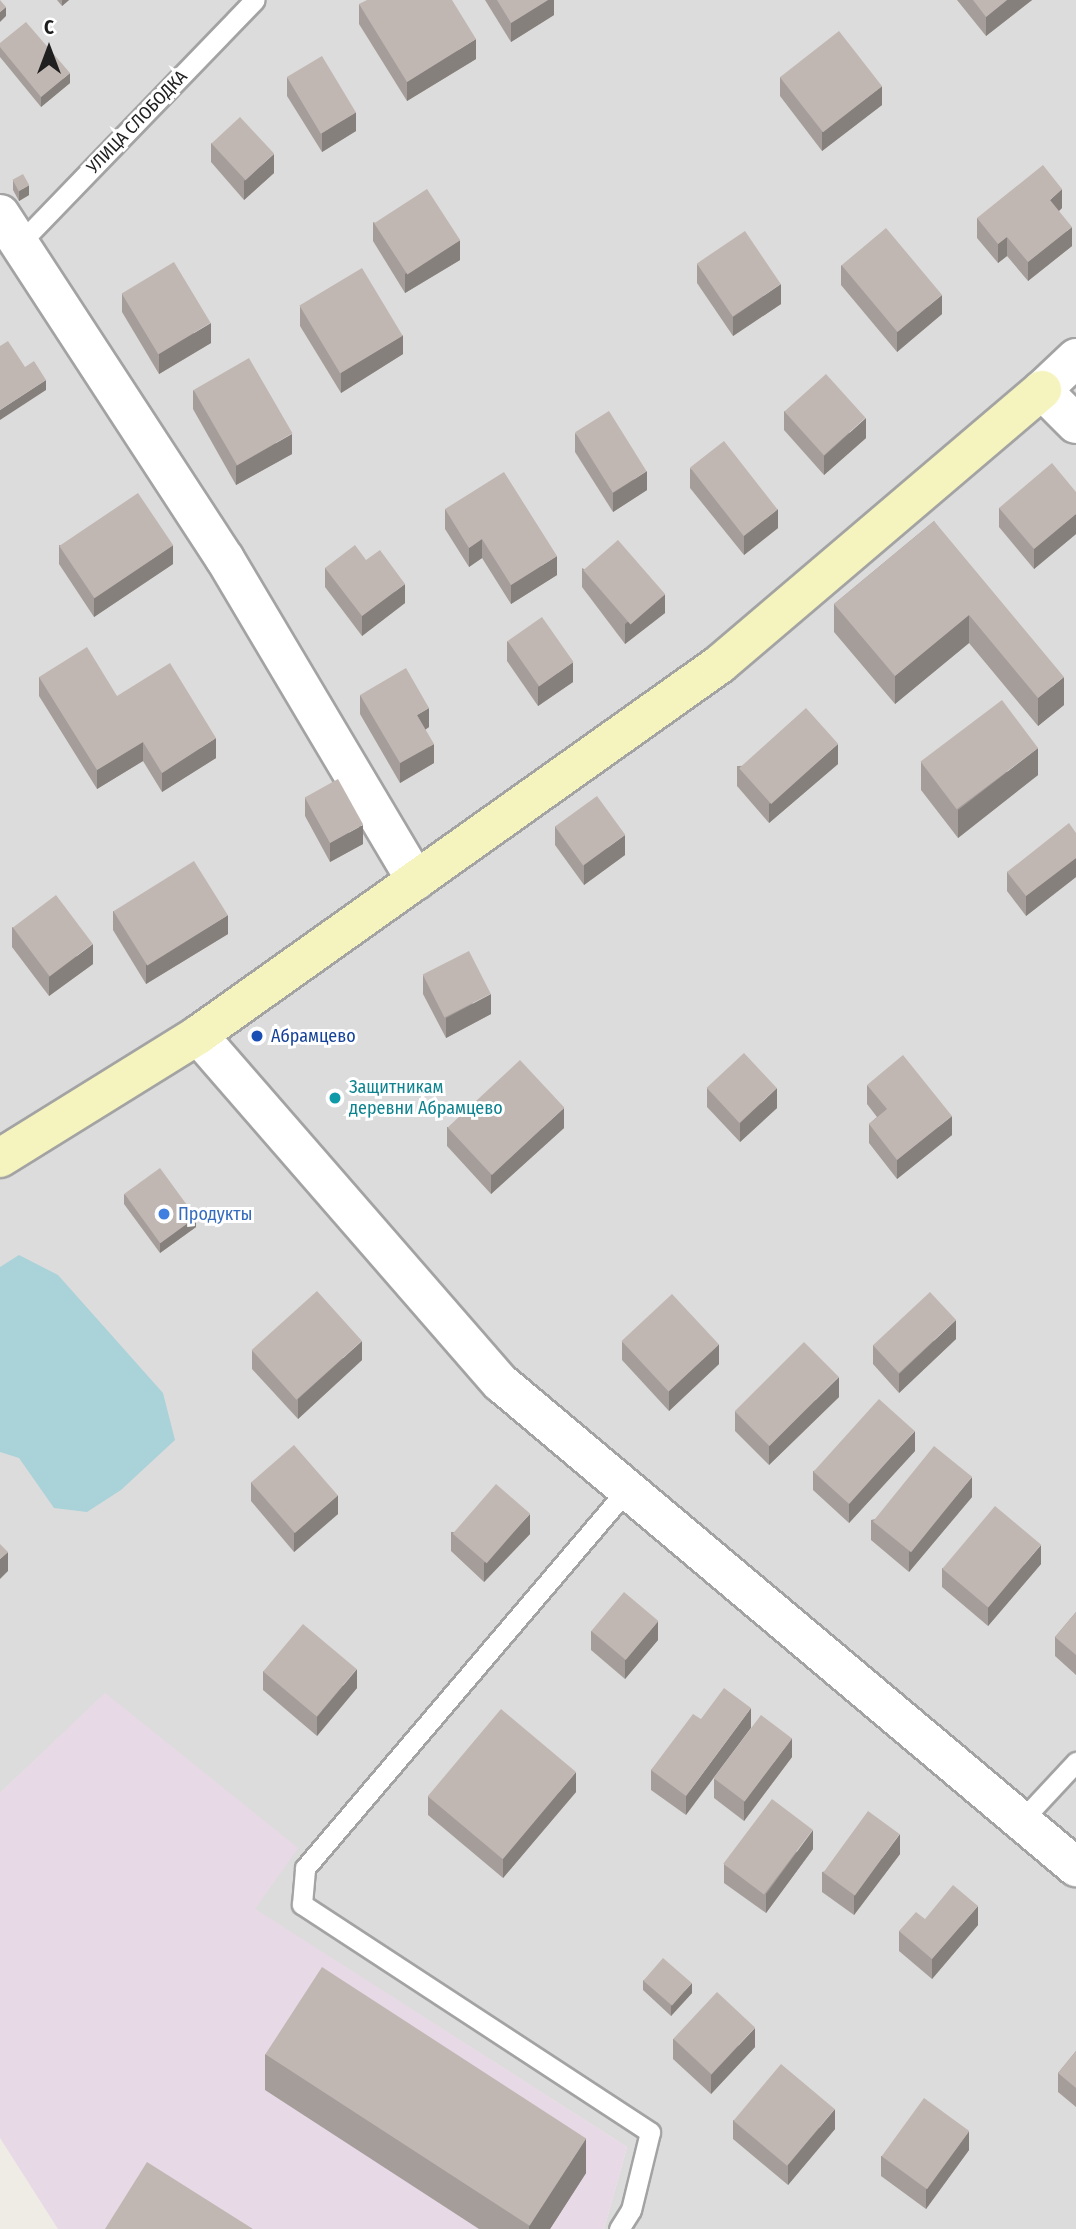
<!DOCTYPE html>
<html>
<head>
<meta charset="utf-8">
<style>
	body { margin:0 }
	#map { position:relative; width:1076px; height:2229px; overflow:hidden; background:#efece6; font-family:"Fira Sans Condensed",sans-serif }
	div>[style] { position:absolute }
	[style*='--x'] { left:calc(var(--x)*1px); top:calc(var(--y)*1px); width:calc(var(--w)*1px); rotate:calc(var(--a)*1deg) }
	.residential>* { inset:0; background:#dddcdc }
	.industrial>* { inset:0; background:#e8d9e6 }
	.water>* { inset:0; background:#aad2d9 }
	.roads { filter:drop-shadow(2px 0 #a3a3a3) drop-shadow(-2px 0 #a3a3a3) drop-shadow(0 2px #a3a3a3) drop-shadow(0 -2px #a3a3a3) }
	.lane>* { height:19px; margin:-9.5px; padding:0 9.5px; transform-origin:9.5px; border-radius:9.5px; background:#fff }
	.street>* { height:38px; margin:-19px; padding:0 19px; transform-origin:19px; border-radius:19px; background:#fff }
	.secondary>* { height:38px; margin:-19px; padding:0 19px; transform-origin:19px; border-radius:19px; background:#f5f4bf }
	.wall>* { inset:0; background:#a59d9a }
	.shaded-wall>* { inset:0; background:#86807d }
	.building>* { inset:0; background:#c0b7b3; transform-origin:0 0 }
	.dots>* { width:19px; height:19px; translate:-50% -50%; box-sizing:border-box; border:4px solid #fff; border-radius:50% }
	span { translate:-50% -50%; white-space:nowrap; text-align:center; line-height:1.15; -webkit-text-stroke:6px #fff; paint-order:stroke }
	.street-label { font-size:18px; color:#1f1f1f }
	.transit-label { font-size:18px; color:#164399 }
	.left { translate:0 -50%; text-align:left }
	.culture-label { font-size:18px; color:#0d838f }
	.shop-label { font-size:18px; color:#366cbe }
	.north { position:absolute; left:14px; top:14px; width:70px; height:70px; -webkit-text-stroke:5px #fff; paint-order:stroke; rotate:0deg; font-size:19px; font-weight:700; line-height:28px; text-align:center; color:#1f1f1f }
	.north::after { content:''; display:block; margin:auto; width:24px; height:32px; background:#1f1f1f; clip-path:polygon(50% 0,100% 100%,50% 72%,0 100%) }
</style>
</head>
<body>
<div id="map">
	<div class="residential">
		<div style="clip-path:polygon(0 0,1076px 0,1076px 2229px,604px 2229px,627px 2147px,254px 1909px,105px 1694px,0 1793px)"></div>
	</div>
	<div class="industrial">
		<div style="clip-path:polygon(105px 1693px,298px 1848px,255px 1909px,627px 2147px,604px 2229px,58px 2229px,0 2138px,0 1793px)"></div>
	</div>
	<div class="water">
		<div style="clip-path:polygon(19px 1255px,58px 1275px,163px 1393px,175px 1440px,121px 1490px,87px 1512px,54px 1508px,19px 1458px,0 1452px,0 1267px)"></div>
	</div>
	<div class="roads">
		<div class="lane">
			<div style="--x:19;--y:244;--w:339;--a:-46"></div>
			<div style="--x:1021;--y:1821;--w:81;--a:-47"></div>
			<div style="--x:619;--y:2229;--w:22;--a:-58"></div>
			<div style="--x:631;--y:2210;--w:80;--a:-76.3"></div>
			<div style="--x:650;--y:2132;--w:416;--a:-146.8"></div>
			<div style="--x:302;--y:1904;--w:36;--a:-85"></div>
			<div style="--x:305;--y:1868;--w:497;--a:-49.6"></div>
		</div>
		<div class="street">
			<div style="--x:0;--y:214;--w:412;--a:56.9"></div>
			<div style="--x:225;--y:559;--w:374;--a:59.3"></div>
			<div style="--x:1076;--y:358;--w:47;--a:136.7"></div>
			<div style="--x:1042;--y:390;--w:48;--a:45"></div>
			<div style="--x:198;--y:1035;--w:461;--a:49"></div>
			<div style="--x:501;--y:1383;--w:752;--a:40.09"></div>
		</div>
		<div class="secondary">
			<div style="--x:0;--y:1158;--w:233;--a:-31.8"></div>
			<div style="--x:198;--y:1035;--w:640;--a:-35.4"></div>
			<div style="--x:720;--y:664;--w:423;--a:-40.4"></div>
		</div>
	</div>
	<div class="wall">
		<div style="clip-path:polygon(57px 0,69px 0,62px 6px)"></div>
		<div style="clip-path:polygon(485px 0,554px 0,554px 15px,511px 42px)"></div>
		<div style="clip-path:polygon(957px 0,1032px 0,986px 36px)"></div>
		<div style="clip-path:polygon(359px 4px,476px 59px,407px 101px,359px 24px)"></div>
		<div style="clip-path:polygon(0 43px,70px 83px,41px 107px,0 57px)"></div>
		<div style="clip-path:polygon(287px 77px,356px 131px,322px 152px,287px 96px)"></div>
		<div style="clip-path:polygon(780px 77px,882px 105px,822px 151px,780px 96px)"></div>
		<div style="clip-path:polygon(211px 143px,274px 173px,244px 200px,211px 162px)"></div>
		<div style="clip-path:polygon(13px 180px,29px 195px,19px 201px,13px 190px)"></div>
		<div style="clip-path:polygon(1062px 208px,1059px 211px,1072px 246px,1028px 281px,1007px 256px,998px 263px,977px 238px,977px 218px)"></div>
		<div style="clip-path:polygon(373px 222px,460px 260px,405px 293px,373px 241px)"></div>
		<div style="clip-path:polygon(697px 264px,781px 304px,733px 336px,697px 283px)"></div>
		<div style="clip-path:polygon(841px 265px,942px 314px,897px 352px,841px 285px)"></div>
		<div style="clip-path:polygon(122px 293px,211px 343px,159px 374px,122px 312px)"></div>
		<div style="clip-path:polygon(300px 306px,403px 354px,341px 393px,300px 326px)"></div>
		<div style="clip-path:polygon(193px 390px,292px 454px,236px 485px,193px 409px)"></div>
		<div style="clip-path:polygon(784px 411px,866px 438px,824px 475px,784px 430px)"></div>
		<div style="clip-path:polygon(575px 433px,647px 490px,613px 512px,575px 452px)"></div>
		<div style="clip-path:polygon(690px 468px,778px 528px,744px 555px,690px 488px)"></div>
		<div style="clip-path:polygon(1076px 492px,1076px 534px,1034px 569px,999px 527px,999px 508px)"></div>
		<div style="clip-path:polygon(445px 509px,557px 575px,511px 604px,482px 558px,469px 567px,445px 529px)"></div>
		<div style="clip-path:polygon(934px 521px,1064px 705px,1038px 726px,969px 643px,895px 704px,834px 632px,834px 604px)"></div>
		<div style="clip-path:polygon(59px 545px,173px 564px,94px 617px,59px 564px)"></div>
		<div style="clip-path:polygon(366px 560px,405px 603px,362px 636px,325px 587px,325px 568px)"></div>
		<div style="clip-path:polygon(582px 568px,665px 613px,625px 644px,582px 587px)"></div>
		<div style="clip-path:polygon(507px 641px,573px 682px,538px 706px,507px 661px)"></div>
		<div style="clip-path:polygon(39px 677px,117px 696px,216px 758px,162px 792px,143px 761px,97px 789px,39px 696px)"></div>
		<div style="clip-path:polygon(360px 695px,429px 727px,425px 730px,434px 763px,400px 783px,360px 714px)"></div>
		<div style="clip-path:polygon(921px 762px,1038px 775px,958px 838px,921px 790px)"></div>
		<div style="clip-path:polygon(838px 764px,769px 823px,737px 786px,737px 766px)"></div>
		<div style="clip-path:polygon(305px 797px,363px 844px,330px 862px,305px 816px)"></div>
		<div style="clip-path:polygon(555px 826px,625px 855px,584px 885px,555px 845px)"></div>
		<div style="clip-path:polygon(1076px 833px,1076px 877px,1026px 916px,1007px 891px,1007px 872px)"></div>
		<div style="clip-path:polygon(113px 911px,228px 934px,146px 984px,113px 930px)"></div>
		<div style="clip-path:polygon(12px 927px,93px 964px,49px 996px,12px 947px)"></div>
		<div style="clip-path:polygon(423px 975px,491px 1014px,446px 1038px,423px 994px)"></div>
		<div style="clip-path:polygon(867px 1085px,952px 1135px,897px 1179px,869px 1143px,869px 1124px,877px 1117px,867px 1104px)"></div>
		<div style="clip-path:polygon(707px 1088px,777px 1108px,740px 1142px,707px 1107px)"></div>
		<div style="clip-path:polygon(447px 1127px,564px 1128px,491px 1194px,447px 1146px)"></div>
		<div style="clip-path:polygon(124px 1194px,196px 1227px,160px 1253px,124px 1204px)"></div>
		<div style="clip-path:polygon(956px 1339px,899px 1393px,873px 1364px,873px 1345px)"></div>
		<div style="clip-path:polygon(622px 1341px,719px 1364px,669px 1411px,622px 1360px)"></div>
		<div style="clip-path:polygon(252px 1350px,362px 1360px,298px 1419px,252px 1369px)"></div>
		<div style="clip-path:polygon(839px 1397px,769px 1465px,735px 1431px,735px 1411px)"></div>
		<div style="clip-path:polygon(915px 1451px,849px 1523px,813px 1490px,813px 1471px)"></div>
		<div style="clip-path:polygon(251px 1482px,338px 1514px,294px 1552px,251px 1501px)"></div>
		<div style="clip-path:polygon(972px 1497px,909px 1572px,871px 1540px,871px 1520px)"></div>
		<div style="clip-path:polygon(451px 1532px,530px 1534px,484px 1582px,451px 1551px)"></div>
		<div style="clip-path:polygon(1041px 1564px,988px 1626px,942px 1587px,942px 1568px)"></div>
		<div style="clip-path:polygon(1076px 1612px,1076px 1675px,1055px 1656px,1055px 1637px)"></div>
		<div style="clip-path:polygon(591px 1631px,658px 1640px,625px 1679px,591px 1650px)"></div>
		<div style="clip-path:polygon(263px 1671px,357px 1688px,317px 1736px,263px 1690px)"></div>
		<div style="clip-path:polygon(701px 1719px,686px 1815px,651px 1790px,651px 1770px)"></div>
		<div style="clip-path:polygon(792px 1757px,744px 1821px,714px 1798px,714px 1779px)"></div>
		<div style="clip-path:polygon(576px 1792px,503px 1878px,428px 1815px,428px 1796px)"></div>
		<div style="clip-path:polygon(813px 1849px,766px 1913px,724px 1883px,724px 1864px)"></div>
		<div style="clip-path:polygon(900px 1854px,854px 1915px,822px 1892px,822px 1872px)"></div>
		<div style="clip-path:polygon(978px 1925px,932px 1979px,899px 1951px,899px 1931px)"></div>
		<div style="clip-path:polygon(643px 1980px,692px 1993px,671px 2016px,643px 1990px)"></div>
		<div style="clip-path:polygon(673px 2039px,755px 2047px,711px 2094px,673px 2059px)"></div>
		<div style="clip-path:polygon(1076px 2051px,1076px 2107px,1058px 2092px,1058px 2073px)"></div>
		<div style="clip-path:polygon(265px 2054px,586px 2173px,550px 2229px,479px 2229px,265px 2090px)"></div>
		<div style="clip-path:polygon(733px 2120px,835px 2129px,788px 2185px,733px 2139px)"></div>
		<div style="clip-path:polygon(969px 2150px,926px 2209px,881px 2176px,881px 2156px)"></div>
	</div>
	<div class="shaded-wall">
		<div style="clip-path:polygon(62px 0,69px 0,62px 6px)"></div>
		<div style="clip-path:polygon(548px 0,554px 0,554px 15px,511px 42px,511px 23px)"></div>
		<div style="clip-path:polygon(1007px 0,1032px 0,986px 36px,986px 17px)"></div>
		<div style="clip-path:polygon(6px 7px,6px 16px,0 22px,0 12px)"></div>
		<div style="clip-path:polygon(476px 39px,476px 59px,407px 101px,407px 82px)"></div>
		<div style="clip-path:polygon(70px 73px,70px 83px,41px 107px,41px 97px)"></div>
		<div style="clip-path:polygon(882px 86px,882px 105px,822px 151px,822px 132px)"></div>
		<div style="clip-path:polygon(356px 112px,356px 131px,322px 152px,322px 133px)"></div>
		<div style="clip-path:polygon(274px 154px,274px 173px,244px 200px,244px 181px)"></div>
		<div style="clip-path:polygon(29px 185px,29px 195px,19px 201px,19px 191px)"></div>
		<div style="clip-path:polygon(1062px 189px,1062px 208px,1050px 219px,1050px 200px)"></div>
		<div style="clip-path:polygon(1072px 227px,1072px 246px,1028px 281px,1028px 262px)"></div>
		<div style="clip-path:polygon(1007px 237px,1007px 256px,998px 263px,998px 244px)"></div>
		<div style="clip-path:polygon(460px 240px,460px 260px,405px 293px,405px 274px)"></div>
		<div style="clip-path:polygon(781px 284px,781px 304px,733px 336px,733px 317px)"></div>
		<div style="clip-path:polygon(942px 295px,942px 314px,897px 352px,897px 332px)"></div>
		<div style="clip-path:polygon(211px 323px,211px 343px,159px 374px,159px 354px)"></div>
		<div style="clip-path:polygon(403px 335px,403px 354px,341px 393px,341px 373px)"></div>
		<div style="clip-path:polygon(46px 380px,46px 390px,0 420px,0 410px)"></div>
		<div style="clip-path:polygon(866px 418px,866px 438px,824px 475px,824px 456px)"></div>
		<div style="clip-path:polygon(292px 434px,292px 454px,236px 485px,236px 466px)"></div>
		<div style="clip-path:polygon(647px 471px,647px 490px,613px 512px,613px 493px)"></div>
		<div style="clip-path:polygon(778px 509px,778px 528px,744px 555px,744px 536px)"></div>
		<div style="clip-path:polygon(1076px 514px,1076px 534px,1034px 569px,1034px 549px)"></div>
		<div style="clip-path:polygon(482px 539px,482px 558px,469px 567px,469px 548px)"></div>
		<div style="clip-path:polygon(173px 545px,173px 564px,94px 617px,94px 598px)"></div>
		<div style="clip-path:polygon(557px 556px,557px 575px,511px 604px,511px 585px)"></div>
		<div style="clip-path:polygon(405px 584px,405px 603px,362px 636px,362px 616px)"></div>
		<div style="clip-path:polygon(665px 594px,665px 613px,625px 644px,625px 624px)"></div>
		<div style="clip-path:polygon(969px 615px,969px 643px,895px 704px,895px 676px)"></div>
		<div style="clip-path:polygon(573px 662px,573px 682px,538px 706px,538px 687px)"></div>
		<div style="clip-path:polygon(1064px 677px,1064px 705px,1038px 726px,1038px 698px)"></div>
		<div style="clip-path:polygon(429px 708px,429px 727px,417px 735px,417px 715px)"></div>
		<div style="clip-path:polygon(216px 738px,216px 758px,162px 792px,162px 773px)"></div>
		<div style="clip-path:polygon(143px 742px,143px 761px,97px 789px,97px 770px)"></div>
		<div style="clip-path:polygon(434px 744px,434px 763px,400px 783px,400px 763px)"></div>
		<div style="clip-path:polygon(838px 744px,838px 764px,769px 823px,769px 804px)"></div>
		<div style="clip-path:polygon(1038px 748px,1038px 775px,958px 838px,958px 810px)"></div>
		<div style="clip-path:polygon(363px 825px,363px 844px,330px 862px,330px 843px)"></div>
		<div style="clip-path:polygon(625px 835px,625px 855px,584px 885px,584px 865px)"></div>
		<div style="clip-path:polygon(1076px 858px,1076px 877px,1026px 916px,1026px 896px)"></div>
		<div style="clip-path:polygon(228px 915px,228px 934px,146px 984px,146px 965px)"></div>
		<div style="clip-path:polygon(93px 944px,93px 964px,49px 996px,49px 977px)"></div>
		<div style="clip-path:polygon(491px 994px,491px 1014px,446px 1038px,446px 1018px)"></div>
		<div style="clip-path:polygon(777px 1088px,777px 1108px,740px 1142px,740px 1123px)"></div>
		<div style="clip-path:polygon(564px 1108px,564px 1128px,491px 1194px,491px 1175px)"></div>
		<div style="clip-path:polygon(952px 1116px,952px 1135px,897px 1179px,897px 1160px)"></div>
		<div style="clip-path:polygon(196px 1217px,196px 1227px,160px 1253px,160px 1243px)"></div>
		<div style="clip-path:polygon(956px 1320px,956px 1339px,899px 1393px,899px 1374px)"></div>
		<div style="clip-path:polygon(362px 1341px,362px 1360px,298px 1419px,298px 1399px)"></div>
		<div style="clip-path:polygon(719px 1344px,719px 1364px,669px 1411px,669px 1391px)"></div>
		<div style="clip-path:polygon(839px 1377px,839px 1397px,769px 1465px,769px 1446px)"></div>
		<div style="clip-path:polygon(915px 1431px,915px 1451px,849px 1523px,849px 1503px)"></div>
		<div style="clip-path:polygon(972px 1477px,972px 1497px,909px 1572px,909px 1552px)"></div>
		<div style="clip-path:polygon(338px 1495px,338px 1514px,294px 1552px,294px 1533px)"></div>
		<div style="clip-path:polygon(530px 1514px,530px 1534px,484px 1582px,484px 1563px)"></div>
		<div style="clip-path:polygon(1041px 1545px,1041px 1564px,988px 1626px,988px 1607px)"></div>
		<div style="clip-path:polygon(8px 1552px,8px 1571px,0 1579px,0 1559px)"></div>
		<div style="clip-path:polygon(658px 1621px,658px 1640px,625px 1679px,625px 1660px)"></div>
		<div style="clip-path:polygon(357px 1669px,357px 1688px,317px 1736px,317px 1717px)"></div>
		<div style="clip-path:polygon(751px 1708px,751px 1728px,686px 1815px,686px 1796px)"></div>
		<div style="clip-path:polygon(792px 1738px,792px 1757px,744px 1821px,744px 1802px)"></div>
		<div style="clip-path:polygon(576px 1772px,576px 1792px,503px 1878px,503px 1858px)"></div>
		<div style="clip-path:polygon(813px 1830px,813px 1849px,766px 1913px,766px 1894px)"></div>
		<div style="clip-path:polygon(900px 1834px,900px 1854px,854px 1915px,854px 1896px)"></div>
		<div style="clip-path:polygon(978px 1906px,978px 1925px,932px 1979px,932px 1959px)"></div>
		<div style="clip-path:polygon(692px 1983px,692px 1993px,671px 2016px,671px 2006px)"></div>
		<div style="clip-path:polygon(755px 2028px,755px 2047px,711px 2094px,711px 2075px)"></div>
		<div style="clip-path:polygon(835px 2109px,835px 2129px,788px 2185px,788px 2165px)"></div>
		<div style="clip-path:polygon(969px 2131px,969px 2150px,926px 2209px,926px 2189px)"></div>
		<div style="clip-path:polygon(586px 2138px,586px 2173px,550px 2229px,529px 2229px,529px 2226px)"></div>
	</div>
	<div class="building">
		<div style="clip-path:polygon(0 0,6px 7px,0 12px)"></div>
		<div style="clip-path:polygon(367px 0,452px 0,476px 39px,407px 82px,359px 4px)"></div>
		<div style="clip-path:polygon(497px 0,548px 0,511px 23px)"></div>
		<div style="clip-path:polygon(973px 0,1007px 0,986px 17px)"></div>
		<div style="clip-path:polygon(26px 22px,70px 73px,41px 97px,0 47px,0 43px)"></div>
		<div style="left:839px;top:31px;width:70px;height:75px;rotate:52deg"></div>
		<div style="left:322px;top:56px;width:66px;height:41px;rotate:59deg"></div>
		<div style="left:240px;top:117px;width:50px;height:39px;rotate:47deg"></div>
		<div style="clip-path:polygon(1043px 165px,1062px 189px,1050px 200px,1072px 227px,1028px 262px,1007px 237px,998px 244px,977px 218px)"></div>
		<div style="left:23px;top:174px;width:13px;height:12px;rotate:61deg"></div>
		<div style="left:427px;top:189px;width:61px;height:63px;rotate:57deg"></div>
		<div style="left:886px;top:228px;width:87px;height:58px;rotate:50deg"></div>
		<div style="left:745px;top:231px;width:64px;height:58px;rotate:56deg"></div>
		<div style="left:174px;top:262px;width:71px;height:61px;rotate:59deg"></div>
		<div style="left:362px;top:268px;width:79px;height:73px;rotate:59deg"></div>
		<div style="clip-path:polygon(8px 341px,25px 367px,34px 361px,46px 380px,0 410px,0 346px)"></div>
		<div style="left:249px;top:358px;width:87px;height:64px;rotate:60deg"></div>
		<div style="left:826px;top:374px;width:59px;height:56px;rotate:48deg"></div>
		<div style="left:609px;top:411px;width:71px;height:40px;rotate:58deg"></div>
		<div style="left:724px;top:441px;width:87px;height:43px;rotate:52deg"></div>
		<div style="clip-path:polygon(1052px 463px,1076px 492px,1076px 514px,1034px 549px,999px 508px)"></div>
		<div style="clip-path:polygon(504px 472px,557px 556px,511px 585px,482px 539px,469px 548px,445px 509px)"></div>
		<div style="left:138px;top:493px;width:63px;height:95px;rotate:56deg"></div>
		<div style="clip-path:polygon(934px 521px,1064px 677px,1038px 698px,969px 615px,895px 676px,834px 604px)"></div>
		<div style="left:618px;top:540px;width:72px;height:46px;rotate:49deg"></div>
		<div style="clip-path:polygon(355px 545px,366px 560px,380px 550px,405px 584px,362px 616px,325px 568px)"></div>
		<div style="left:542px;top:617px;width:55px;height:42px;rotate:55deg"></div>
		<div style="clip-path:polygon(87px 647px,117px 696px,170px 663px,216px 738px,162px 773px,143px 742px,97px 770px,39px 677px)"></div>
		<div style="clip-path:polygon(406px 668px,429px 708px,417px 715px,434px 744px,400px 763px,360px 695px)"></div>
		<div style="left:1002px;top:700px;width:60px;height:102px;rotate:53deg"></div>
		<div style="left:806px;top:708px;width:48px;height:90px;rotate:48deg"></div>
		<div style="left:338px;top:779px;width:52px;height:38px;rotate:61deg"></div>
		<div style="left:597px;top:796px;width:48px;height:52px;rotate:54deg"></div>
		<div style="clip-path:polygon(1069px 823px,1076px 833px,1076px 858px,1026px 896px,1007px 872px)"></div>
		<div style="left:194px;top:861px;width:64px;height:95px;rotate:58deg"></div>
		<div style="left:56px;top:895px;width:61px;height:54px;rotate:53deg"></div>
		<div style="left:469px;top:951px;width:48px;height:52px;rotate:63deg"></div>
		<div style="left:744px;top:1053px;width:48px;height:51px;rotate:47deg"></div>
		<div style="clip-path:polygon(903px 1055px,952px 1116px,897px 1160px,869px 1124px,887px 1109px,867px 1085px)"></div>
		<div style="left:520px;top:1060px;width:65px;height:99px;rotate:47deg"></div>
		<div style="left:160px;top:1168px;width:61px;height:44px;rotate:54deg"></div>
		<div style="left:317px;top:1291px;width:67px;height:88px;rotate:48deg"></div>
		<div style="left:930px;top:1292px;width:38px;height:78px;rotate:47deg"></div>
		<div style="left:672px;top:1294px;width:69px;height:69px;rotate:47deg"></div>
		<div style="left:804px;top:1342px;width:49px;height:98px;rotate:45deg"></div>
		<div style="left:879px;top:1399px;width:48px;height:98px;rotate:42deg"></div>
		<div style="left:294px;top:1445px;width:67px;height:57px;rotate:49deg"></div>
		<div style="left:934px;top:1446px;width:49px;height:97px;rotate:39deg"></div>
		<div style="left:496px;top:1484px;width:45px;height:66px;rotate:41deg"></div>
		<div style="left:995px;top:1506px;width:60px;height:82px;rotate:40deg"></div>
		<div style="clip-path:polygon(0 1544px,8px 1552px,0 1559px)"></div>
		<div style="left:624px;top:1592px;width:45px;height:51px;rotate:40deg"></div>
		<div style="clip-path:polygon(1076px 1612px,1076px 1655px,1055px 1637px)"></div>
		<div style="left:303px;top:1624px;width:70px;height:62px;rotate:40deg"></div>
		<div style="clip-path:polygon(724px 1688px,751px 1708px,686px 1796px,651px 1770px,693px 1714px,701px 1719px)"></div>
		<div style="left:501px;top:1709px;width:98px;height:114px;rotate:40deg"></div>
		<div style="left:761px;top:1715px;width:39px;height:79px;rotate:37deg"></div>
		<div style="left:772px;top:1799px;width:51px;height:81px;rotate:37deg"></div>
		<div style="left:868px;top:1811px;width:39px;height:76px;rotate:36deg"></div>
		<div style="clip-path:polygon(953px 1885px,978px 1906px,932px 1959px,899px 1931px,916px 1912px,925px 1919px)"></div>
		<div style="left:663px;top:1958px;width:38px;height:30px;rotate:41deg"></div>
		<div style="left:322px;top:1967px;width:315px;height:104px;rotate:33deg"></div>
		<div style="left:717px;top:1992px;width:52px;height:64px;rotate:43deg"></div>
		<div style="clip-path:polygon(1076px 2051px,1076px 2088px,1058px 2073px)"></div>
		<div style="left:781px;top:2064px;width:70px;height:74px;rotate:40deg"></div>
		<div style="left:924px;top:2098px;width:56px;height:72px;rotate:36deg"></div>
		<div style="clip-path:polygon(147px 2162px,253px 2229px,105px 2229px)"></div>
	</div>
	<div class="dots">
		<div style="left:257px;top:1036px;background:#1a4fb4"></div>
		<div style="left:335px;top:1098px;background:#0f9aa8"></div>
		<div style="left:164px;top:1214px;background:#3f7fe0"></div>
	</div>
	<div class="street-label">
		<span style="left:137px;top:122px;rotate:-46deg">УЛИЦА СЛОБОДКА</span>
	</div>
	<div class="transit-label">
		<span class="left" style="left:271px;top:1036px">Абрамцево</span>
	</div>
	<div class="culture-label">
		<span class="left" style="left:349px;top:1098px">Защитникам<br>деревни Абрамцево</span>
	</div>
	<div class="shop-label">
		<span class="left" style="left:178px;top:1214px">Продукты</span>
	</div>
	<div class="north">С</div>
</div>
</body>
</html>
